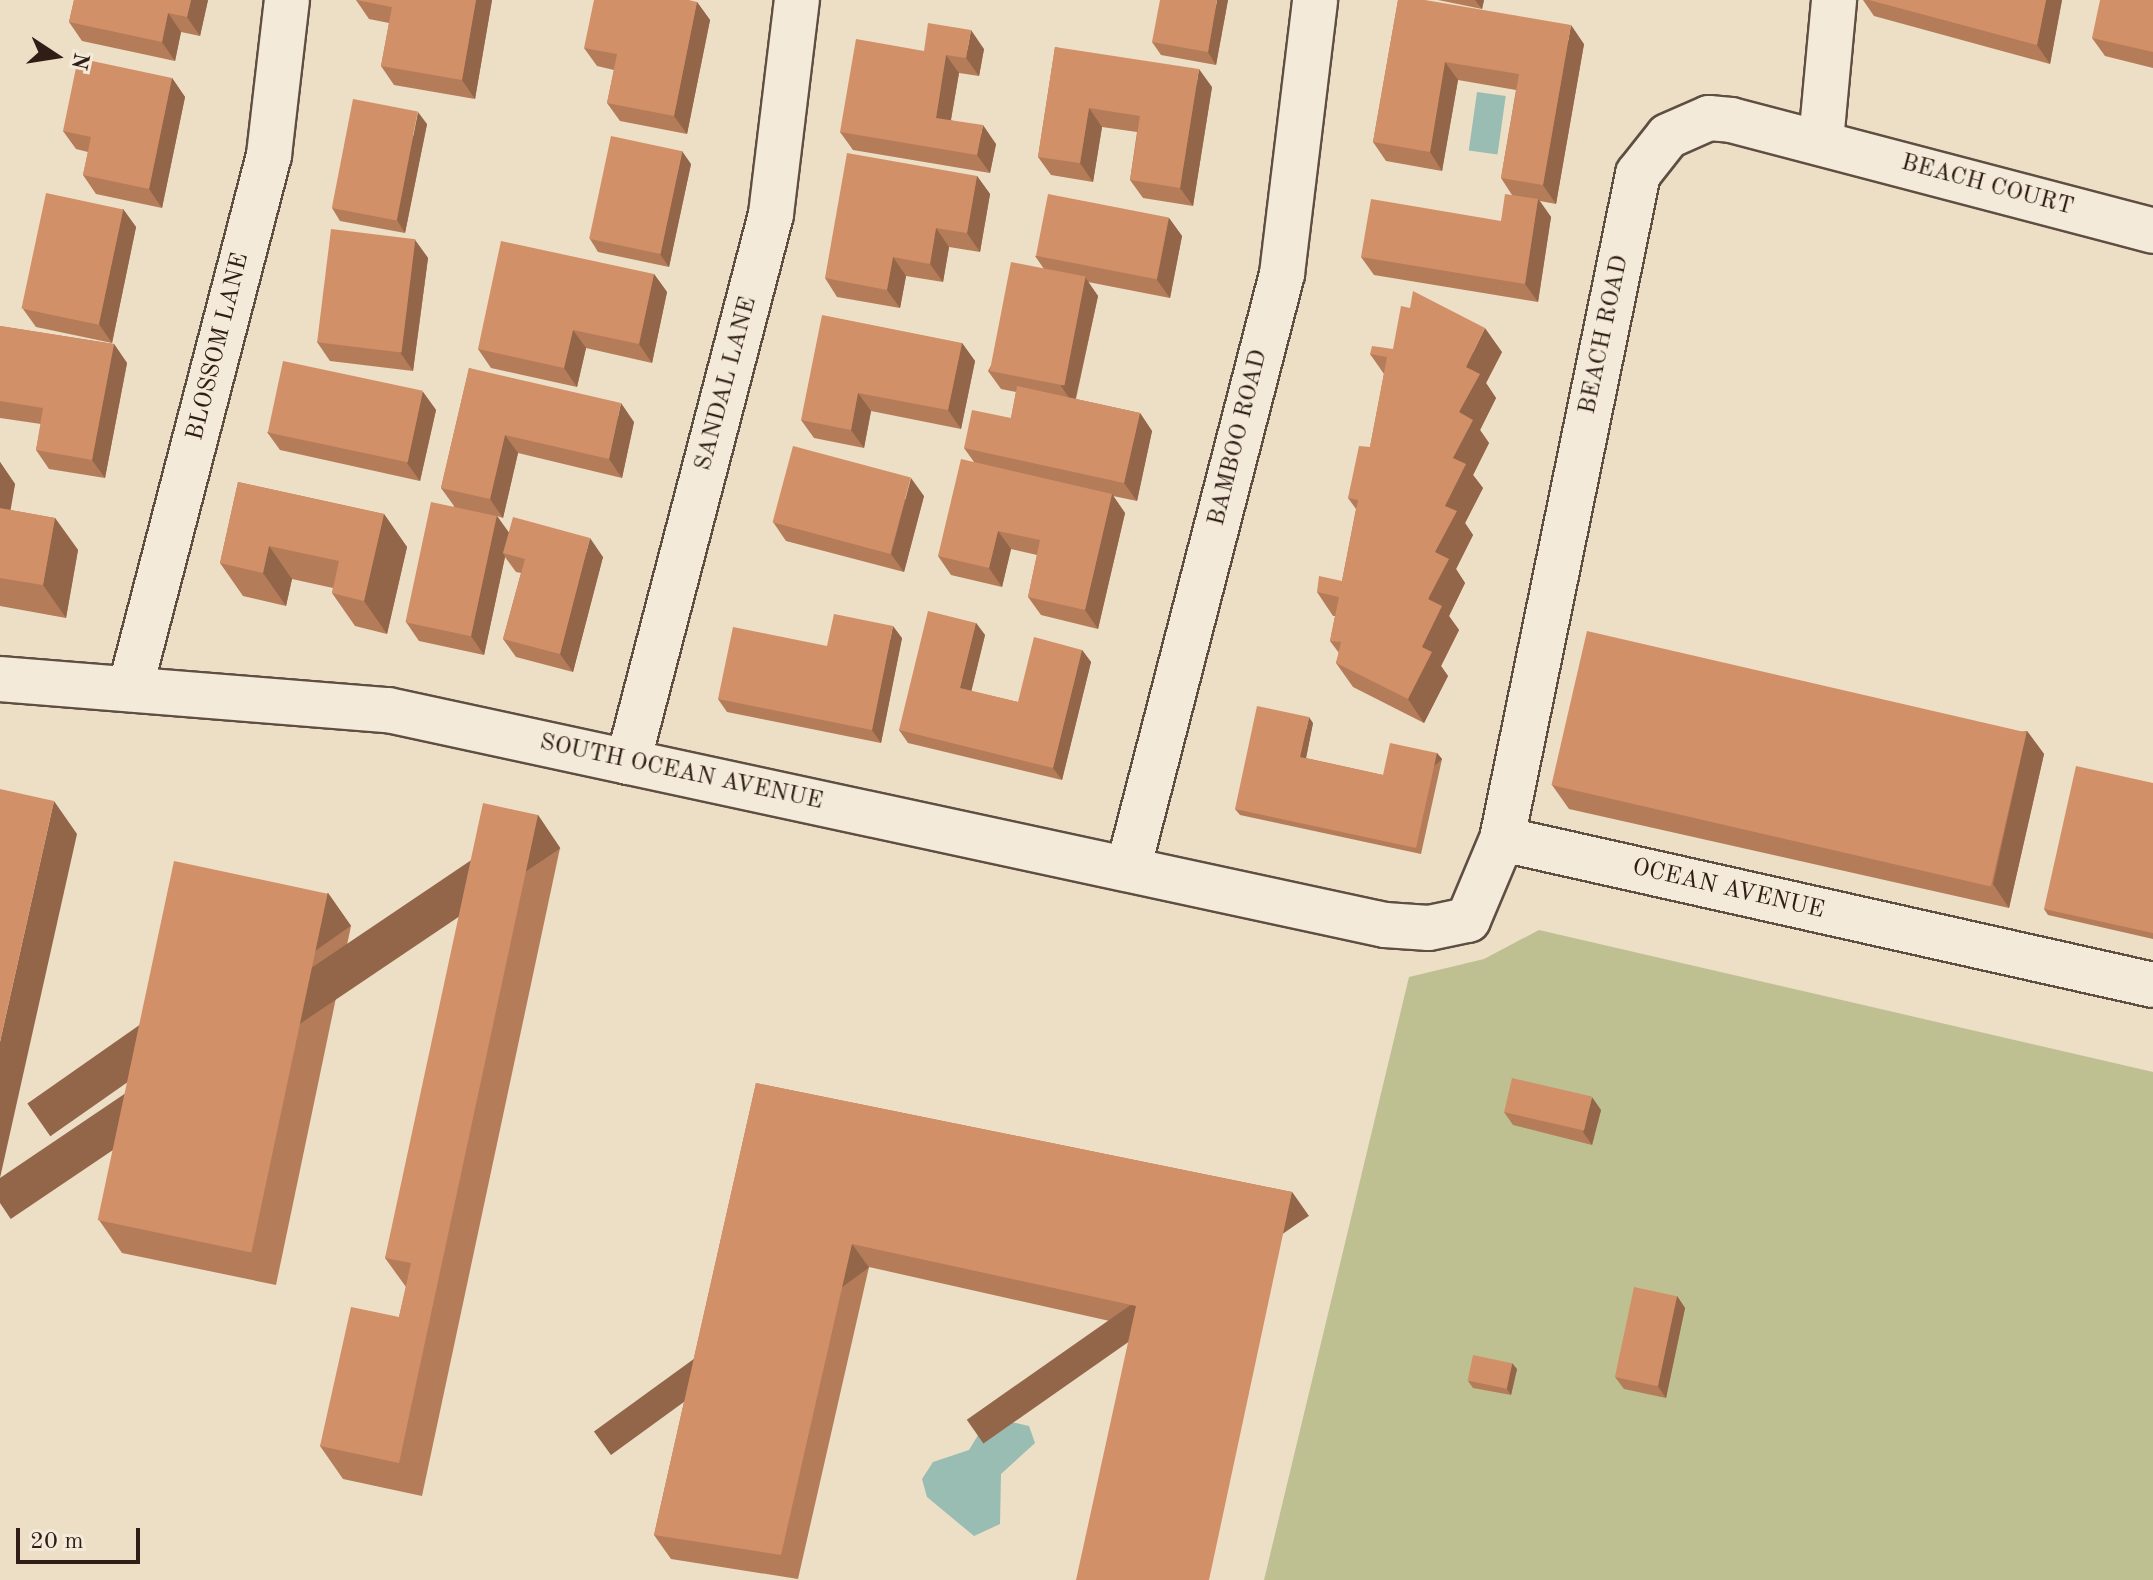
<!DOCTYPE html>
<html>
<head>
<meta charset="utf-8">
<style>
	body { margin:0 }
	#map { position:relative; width:2153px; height:1580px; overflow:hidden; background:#eddec6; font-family:"Old Standard TT",serif }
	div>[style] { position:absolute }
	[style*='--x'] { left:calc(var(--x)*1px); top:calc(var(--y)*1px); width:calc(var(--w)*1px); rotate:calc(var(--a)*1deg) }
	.green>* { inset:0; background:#bec091 }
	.water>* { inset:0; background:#99bcb3; transform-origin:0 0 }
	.roads { filter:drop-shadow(2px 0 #5f4e42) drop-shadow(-2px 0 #5f4e42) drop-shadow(0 2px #5f4e42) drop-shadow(0 -2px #5f4e42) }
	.minor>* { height:44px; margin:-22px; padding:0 22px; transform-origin:22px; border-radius:22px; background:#f3eada }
	.wall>* { inset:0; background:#b57c59 }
	.shaded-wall>* { inset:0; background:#936549; transform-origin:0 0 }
	.building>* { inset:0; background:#d29068; transform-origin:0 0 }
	span { translate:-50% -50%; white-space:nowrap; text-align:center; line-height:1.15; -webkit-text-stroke:7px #f3eada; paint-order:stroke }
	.street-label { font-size:24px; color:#301e16 }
	.north { position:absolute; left:16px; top:16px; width:80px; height:80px; -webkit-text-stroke:6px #f3eada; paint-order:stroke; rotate:102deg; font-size:22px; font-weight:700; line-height:32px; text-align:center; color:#301e16 }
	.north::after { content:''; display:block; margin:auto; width:28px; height:36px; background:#301e16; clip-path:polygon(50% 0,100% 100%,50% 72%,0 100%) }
	.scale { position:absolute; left:16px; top:1528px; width:124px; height:36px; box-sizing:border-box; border:4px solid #301e16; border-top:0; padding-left:10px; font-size:24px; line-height:28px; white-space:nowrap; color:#301e16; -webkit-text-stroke:6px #f3eada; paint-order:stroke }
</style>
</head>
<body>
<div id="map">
	<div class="green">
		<div style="clip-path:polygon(1539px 930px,2153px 1072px,2153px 1580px,1264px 1580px,1409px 977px,1484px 959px)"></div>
	</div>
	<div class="water">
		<div style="left:1477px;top:92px;width:29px;height:59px;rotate:8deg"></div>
		<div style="clip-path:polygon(989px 1417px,1029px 1426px,1035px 1443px,1001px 1474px,1000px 1524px,974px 1536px,927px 1497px,922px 1479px,933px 1462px,969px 1450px)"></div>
	</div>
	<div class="roads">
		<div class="minor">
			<div style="--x:1821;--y:141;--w:142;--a:-84.7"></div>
			<div style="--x:0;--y:679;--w:389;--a:4.6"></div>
			<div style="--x:388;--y:710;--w:1020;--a:12.17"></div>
			<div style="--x:1385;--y:925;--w:44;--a:3.9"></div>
			<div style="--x:1429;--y:928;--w:40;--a:-12"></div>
			<div style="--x:1468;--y:920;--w:88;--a:-67.2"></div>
			<div style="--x:1502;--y:839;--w:679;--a:-78.44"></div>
			<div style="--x:1638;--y:174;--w:48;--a:-51.7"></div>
			<div style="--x:1668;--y:136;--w:45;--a:-23.7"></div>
			<div style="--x:1709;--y:118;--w:22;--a:5"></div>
			<div style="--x:1731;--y:120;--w:436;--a:14.7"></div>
			<div style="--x:130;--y:689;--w:552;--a:-75.41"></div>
			<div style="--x:269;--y:155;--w:156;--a:-83.4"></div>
			<div style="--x:628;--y:762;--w:566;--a:-75.37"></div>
			<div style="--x:771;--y:214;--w:216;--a:-83.1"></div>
			<div style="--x:1502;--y:839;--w:667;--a:12.64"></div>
			<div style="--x:1128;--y:869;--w:615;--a:-75.49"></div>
			<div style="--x:1282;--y:274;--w:276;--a:-83.1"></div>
		</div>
	</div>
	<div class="wall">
		<div style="clip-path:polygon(74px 0,208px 0,200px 36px,181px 32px,175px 61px,82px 41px,69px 22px)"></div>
		<div style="clip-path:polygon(356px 0,492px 0,475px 99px,394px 85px,381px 66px,389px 23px,369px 19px)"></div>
		<div style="clip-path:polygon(1228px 0,1216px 65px,1161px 55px,1152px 42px)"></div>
		<div style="clip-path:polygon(1398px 0,1584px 44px,1556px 204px,1540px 201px,1551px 217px,1538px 302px,1374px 275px,1361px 257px,1501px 221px,1512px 195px,1501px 178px,1516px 90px,1458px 80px,1442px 171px,1386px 161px,1373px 142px)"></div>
		<div style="clip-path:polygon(1438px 0,1484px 0,1482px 9px)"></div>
		<div style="clip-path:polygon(1863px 0,2062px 0,2050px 64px,1874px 16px)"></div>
		<div style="clip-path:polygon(2153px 0,2153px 68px,2105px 56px,2092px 38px)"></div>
		<div style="clip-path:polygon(697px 2px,710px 20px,687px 134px,620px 121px,607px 103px,614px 70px,597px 66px,584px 48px)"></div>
		<div style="clip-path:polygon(1055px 47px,1212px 87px,1193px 206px,1143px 198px,1130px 180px,1137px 132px,1102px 127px,1093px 182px,1051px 175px,1038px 157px)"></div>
		<div style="clip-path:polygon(984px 49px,979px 76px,959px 73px,951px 120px,996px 144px,990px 173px,853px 150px,840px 132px,924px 51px)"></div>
		<div style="clip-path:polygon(172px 78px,185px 97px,162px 208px,96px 194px,83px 175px,88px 152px,76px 149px,63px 131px)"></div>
		<div style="clip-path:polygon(427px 124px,405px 233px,340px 221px,332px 208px)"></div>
		<div style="clip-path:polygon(691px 164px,669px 267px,598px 252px,590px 239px)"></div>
		<div style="clip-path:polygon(977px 176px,990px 194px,980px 252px,949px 247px,943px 282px,906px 276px,900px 308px,837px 297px,825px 278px)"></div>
		<div style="clip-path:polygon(123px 209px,136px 227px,112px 343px,36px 327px,23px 309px)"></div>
		<div style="clip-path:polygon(1169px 218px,1182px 236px,1170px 298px,1088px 282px,1098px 296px,1076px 399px,1140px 413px,1152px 431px,1137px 501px,1113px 496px,1125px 513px,1098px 629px,1041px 615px,1028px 597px,1037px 555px,1011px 549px,1002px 587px,951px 575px,938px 556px,974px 462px,964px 448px,1011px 418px,1016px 392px,1001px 389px,988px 371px,1044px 269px,1035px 256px)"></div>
		<div style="clip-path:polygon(415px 240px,428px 258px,413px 371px,330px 361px,317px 342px)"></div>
		<div style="clip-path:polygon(654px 274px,667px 292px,652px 363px,586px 348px,577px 387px,491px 368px,478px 349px)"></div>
		<div style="clip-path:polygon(0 326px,114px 344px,127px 363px,105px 478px,49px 469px,36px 450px,41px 424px,0 418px)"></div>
		<div style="clip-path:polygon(962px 343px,975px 361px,961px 429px,871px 411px,864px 448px,814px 438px,801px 420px)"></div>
		<div style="clip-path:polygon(1502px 352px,1486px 383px,1496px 398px,1480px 430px,1489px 443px,1473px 475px,1483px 488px,1465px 523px,1473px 535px,1456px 569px,1465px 583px,1449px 616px,1459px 630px,1441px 666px,1448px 676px,1424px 723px,1353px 687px,1336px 663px,1339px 653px,1330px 641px,1335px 616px,1333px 616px,1317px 592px,1342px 581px,1356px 509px,1348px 498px,1370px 447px,1384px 374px,1370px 354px)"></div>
		<div style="clip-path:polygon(469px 368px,634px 422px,622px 478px,518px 453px,503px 518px,497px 516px,508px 532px,603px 557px,573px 672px,516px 657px,503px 639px,521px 573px,516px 572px,505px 557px,484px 655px,419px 641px,406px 622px,454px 506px,441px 488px)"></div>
		<div style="clip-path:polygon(423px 392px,436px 410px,420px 481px,280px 450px,267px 432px)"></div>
		<div style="clip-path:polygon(0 462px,15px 484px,10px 510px,55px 518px,78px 550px,66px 618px,0 606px)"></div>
		<div style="clip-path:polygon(238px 482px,384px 514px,407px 547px,387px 634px,355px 626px,332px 593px,333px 588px,292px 579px,286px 606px,243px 596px,220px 563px)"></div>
		<div style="clip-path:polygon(924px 496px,904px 572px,786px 541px,773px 522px)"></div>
		<div style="clip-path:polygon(976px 623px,985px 635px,971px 691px,1018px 702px,1082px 650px,1091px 662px,1062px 780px,908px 743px,899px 730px)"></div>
		<div style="clip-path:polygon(902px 638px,881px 743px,727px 712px,718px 699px,827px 646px)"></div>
		<div style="clip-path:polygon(1313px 723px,1306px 758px,1383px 775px,1437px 753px,1442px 759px,1421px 854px,1240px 815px,1235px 809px)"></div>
		<div style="clip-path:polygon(2027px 731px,2044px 754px,2009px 908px,1569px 809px,1552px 785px)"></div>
		<div style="clip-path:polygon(2153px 783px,2153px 939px,2048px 915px,2044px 909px)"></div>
		<div style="clip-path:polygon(538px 815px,560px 848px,422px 1496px,343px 1479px,320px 1446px,399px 1317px,406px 1287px,385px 1258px)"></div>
		<div style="clip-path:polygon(328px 893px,351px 926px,276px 1285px,122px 1253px,99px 1220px)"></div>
		<div style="clip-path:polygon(756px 1083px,1292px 1192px,1309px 1216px,1132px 1326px,869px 1267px,798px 1579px,671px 1559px,654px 1535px)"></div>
		<div style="clip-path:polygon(1601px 1110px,1592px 1145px,1513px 1125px,1504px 1112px)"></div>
		<div style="clip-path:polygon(1677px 1296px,1685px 1308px,1666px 1398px,1624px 1389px,1615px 1377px)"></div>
		<div style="clip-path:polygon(1517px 1369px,1511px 1395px,1473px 1388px,1468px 1381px)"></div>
	</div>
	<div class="shaded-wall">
		<div style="clip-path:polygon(191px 0,208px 0,200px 36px,187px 17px)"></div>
		<div style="clip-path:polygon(476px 0,492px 0,475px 99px,462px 80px)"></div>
		<div style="clip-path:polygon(1217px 0,1228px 0,1216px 65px,1208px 52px)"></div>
		<div style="clip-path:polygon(1475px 0,1484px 0,1482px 9px)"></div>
		<div style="clip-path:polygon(2046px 0,2062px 0,2050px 64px,2037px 45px)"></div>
		<div style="clip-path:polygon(697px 2px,710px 20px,687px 134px,674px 116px)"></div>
		<div style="clip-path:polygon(168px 13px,181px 32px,175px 61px,162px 42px)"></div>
		<div style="clip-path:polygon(1571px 25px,1584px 44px,1556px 204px,1543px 185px)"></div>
		<div style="clip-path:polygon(971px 30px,984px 49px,979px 76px,966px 58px)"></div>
		<div style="clip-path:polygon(946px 55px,959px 73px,948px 136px,936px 118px)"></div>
		<div style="clip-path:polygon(1445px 62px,1458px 80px,1442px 171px,1430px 152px)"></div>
		<div style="clip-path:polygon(1199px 69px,1212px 87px,1193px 206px,1180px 188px)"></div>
		<div style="clip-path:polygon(172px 78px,185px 97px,162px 208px,149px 189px)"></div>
		<div style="clip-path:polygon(1089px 108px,1102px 127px,1093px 182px,1080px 163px)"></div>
		<div style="clip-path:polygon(418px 112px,427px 124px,405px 233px,397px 220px)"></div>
		<div style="clip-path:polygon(983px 125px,996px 144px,990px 173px,977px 155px)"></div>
		<div style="clip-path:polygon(682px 151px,691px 164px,669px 267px,660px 254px)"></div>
		<div style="clip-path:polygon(977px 176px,990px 194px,980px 252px,967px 233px)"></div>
		<div style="clip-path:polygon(1538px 199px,1551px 217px,1538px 302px,1525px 284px)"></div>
		<div style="clip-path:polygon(123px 209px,136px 227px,112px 343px,99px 324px)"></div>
		<div style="clip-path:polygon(1169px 218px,1182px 236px,1170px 298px,1157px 280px)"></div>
		<div style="clip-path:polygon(936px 228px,949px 247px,943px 282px,930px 264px)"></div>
		<div style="clip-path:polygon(415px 240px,428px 258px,413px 371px,400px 352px)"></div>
		<div style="clip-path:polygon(893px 257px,906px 276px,900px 308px,887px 290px)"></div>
		<div style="clip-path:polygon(654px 274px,667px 292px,652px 363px,639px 344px)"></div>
		<div style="clip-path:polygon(1085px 277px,1098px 296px,1074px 405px,1061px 386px)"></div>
		<div style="clip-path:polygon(1485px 328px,1502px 352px,1486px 383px,1496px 398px,1480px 430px,1489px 443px,1473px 475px,1483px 488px,1465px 523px,1473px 535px,1456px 569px,1465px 583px,1449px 616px,1459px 630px,1441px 666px,1448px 676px,1424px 723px,1408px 699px,1422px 647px,1435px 552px,1453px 458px,1466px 367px)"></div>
		<div style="clip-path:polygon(573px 330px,586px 348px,577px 387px,564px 368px)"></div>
		<div style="clip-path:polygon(962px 343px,975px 361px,961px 429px,948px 410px)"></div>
		<div style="clip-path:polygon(114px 344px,127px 363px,105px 478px,92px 460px)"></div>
		<div style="clip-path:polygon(423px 392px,436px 410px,420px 481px,407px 463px)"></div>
		<div style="clip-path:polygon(858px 393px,871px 411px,864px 448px,851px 430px)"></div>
		<div style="clip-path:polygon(621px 403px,634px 422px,622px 478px,609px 459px)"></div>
		<div style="clip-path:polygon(1140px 413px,1152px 431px,1137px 501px,1124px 483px)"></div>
		<div style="clip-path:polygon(505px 435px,518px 453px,503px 518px,490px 499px)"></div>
		<div style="clip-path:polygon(0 462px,15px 484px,6px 537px,0 529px)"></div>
		<div style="clip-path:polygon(911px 478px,924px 496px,904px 572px,891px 554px)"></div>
		<div style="clip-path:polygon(1112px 494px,1125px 513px,1098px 629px,1085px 610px)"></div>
		<div style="clip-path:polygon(384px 514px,407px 547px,387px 634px,364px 601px)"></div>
		<div style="clip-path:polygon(497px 516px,510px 534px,503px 553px,505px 557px,484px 655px,471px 636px)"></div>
		<div style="clip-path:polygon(55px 518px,78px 550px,66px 618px,43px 585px)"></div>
		<div style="clip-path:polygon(998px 531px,1011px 549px,1002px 587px,989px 568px)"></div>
		<div style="clip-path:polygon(590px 538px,603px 557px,573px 672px,560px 654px)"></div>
		<div style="clip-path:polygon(269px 546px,292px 579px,286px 606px,263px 573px)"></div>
		<div style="clip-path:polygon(976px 623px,985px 635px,969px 701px,960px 688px)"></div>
		<div style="clip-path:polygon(893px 626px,902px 638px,881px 743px,872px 730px)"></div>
		<div style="clip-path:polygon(1082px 650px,1091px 662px,1062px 780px,1053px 768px)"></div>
		<div style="clip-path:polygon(1309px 717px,1313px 723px,1305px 763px,1300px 757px)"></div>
		<div style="clip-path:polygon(2027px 731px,2044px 754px,2009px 908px,1993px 884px)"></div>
		<div style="left:1437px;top:753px;width:8px;height:97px;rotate:50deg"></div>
		<div style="clip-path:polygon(54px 801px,77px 834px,0 1178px,0 1042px)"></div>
		<div style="left:538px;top:815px;width:40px;height:663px;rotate:56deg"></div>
		<div style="left:328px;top:893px;width:40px;height:367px;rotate:55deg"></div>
		<div style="clip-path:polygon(1592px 1097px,1601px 1110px,1592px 1145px,1583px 1132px)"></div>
		<div style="left:1292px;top:1192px;width:29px;height:397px;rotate:55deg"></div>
		<div style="left:852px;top:1244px;width:29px;height:319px;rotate:54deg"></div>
		<div style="clip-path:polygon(1677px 1296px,1685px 1308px,1666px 1398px,1657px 1385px)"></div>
		<div style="clip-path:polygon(1512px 1363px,1517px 1369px,1511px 1395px,1507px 1389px)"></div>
	</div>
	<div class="building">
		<div style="clip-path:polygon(74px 0,191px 0,187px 17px,168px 13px,162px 42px,69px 22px)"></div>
		<div style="clip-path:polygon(356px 0,476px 0,462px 80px,381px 66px,392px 7px)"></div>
		<div style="clip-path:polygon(594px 0,689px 0,697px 2px,674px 116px,607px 103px,617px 54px,584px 48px)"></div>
		<div style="clip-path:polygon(1160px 0,1217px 0,1208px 52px,1152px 42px)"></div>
		<div style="clip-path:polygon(1398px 0,1425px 0,1571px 25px,1543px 185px,1501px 178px,1519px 74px,1445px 62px,1430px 152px,1373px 142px)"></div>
		<div style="clip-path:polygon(1869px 0,2046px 0,2037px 45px)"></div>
		<div style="clip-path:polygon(2100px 0,2153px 0,2153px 52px,2092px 38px)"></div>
		<div style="clip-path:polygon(928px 23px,971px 30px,966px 58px,946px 55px,936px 118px,983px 125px,977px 155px,840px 132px,856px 39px,924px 51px)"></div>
		<div style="clip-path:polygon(1055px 47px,1199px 69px,1180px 188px,1130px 180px,1140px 116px,1089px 108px,1080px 163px,1038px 157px)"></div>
		<div style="clip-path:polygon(78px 58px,172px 78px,149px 189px,83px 175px,91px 137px,63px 131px)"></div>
		<div style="left:353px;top:99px;width:66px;height:111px;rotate:11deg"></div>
		<div style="left:611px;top:136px;width:73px;height:105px;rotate:12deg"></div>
		<div style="clip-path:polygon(847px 153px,977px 176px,967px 233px,936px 228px,930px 264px,893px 257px,887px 290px,825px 278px)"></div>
		<div style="left:46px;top:193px;width:79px;height:118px;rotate:12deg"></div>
		<div style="left:1048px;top:194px;width:123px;height:63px;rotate:11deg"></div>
		<div style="clip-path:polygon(1505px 194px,1538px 199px,1525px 284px,1361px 257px,1371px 199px,1501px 221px)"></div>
		<div style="left:331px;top:229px;width:85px;height:114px;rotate:7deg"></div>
		<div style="clip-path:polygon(501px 241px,654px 274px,639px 344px,573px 330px,564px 368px,478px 349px)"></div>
		<div style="left:1011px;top:262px;width:76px;height:111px;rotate:11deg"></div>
		<div style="clip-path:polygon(1413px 291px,1485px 328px,1466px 367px,1480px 374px,1459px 412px,1473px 420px,1453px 458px,1466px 464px,1445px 506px,1457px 511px,1435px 552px,1449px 559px,1428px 599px,1442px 606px,1422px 647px,1432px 652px,1408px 699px,1336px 663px,1341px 642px,1330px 641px,1339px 597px,1317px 592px,1319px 576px,1342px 581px,1358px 500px,1348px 498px,1359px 446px,1370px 447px,1387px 357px,1370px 354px,1372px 346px,1393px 349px,1401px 306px,1410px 308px)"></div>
		<div style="clip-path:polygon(822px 315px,962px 343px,948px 410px,858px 393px,851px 430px,801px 420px)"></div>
		<div style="clip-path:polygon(0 326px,114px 344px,92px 460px,36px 450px,43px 408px,0 401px)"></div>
		<div style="left:283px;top:361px;width:143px;height:73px;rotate:12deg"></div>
		<div style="clip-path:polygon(469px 368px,621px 403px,609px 459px,505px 435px,490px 499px,441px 488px)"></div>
		<div style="clip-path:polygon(1017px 386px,1140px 413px,1124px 483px,964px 448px,972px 410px,1011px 418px)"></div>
		<div style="left:793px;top:446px;width:122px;height:79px;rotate:15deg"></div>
		<div style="clip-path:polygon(961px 459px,1112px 494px,1085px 610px,1028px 597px,1040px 540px,998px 531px,989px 568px,938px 556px)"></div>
		<div style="clip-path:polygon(238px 482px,384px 514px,364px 601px,332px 593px,339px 561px,269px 546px,263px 573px,220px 563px)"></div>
		<div style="left:431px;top:502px;width:67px;height:123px;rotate:12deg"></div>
		<div style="clip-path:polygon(0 508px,55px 518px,43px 585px,0 578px)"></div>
		<div style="clip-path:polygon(513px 517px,590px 538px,560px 654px,503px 639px,525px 559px,503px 553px)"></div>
		<div style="clip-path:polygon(928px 611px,976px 623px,960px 688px,1018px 702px,1034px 637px,1082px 650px,1053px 768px,899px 730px)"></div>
		<div style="clip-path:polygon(834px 614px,893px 626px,872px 730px,718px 699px,733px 627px,827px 646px)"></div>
		<div style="left:1587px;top:631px;width:451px;height:158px;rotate:13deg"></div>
		<div style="clip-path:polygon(1257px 706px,1309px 717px,1300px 757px,1383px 775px,1390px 743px,1437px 753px,1416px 848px,1235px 809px)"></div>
		<div style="clip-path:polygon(2076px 766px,2153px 783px,2153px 933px,2044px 909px)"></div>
		<div style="clip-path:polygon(0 789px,54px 801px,0 1042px)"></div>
		<div style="clip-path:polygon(483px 803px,538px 815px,399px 1463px,320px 1446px,351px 1307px,399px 1317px,411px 1263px,385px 1258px)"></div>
		<div style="left:174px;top:861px;width:157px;height:367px;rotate:12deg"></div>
		<div style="left:1512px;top:1078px;width:82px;height:35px;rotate:13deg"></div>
		<div style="clip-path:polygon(756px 1083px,1292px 1192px,1209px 1580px,1076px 1580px,1136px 1306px,852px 1244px,781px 1555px,654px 1535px)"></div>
		<div style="left:1634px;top:1287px;width:44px;height:92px;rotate:12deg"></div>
		<div style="left:1473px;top:1355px;width:40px;height:26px;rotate:12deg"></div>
	</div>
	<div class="street-label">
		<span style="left:1987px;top:186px;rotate:15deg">BEACH COURT</span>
		<span style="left:1605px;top:335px;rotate:-78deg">BEACH ROAD</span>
		<span style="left:219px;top:347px;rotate:-76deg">BLOSSOM LANE</span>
		<span style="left:727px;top:384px;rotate:-75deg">SANDAL LANE</span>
		<span style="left:1239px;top:438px;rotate:-76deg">BAMBOO ROAD</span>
		<span style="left:681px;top:773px;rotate:12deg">SOUTH OCEAN AVENUE</span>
		<span style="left:1728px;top:890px;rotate:13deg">OCEAN AVENUE</span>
	</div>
	<div class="north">N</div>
	<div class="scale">20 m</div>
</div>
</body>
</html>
